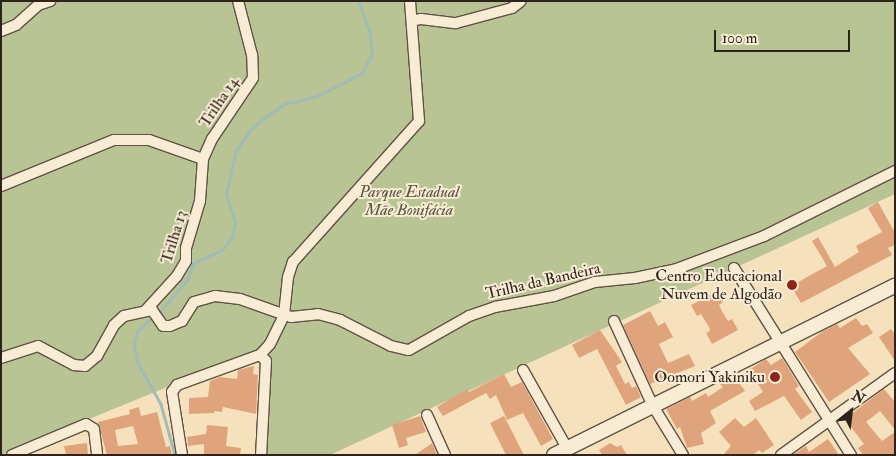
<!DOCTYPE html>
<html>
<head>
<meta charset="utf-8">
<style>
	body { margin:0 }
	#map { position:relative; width:896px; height:456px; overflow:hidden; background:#f6e1bd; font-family:"IM FELL Double Pica",serif }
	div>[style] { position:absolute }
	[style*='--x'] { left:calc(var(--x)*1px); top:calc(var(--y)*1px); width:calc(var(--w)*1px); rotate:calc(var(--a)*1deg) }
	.green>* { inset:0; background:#b8c494 }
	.stream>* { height:2.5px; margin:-1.25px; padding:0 1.25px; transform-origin:1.25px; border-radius:1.25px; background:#9ebcb8 }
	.building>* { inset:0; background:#e0a47d }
	.roads { filter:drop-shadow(1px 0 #605245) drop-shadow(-1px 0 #605245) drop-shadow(0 1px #605245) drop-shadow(0 -1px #605245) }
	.street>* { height:10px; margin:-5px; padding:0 5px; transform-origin:5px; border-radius:5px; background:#f9ecd4 }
	.secondary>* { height:14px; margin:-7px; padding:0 7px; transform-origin:7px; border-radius:7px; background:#f9ecd4 }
	.dots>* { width:14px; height:14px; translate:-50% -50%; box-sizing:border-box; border:2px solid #f9ecd4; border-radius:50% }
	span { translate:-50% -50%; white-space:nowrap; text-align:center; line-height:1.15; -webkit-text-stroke:4px #f9ecd4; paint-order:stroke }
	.street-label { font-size:16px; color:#2e221d }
	.park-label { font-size:16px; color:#575341; font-style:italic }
	.poi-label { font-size:16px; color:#2e221d }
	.right { translate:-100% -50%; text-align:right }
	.frame { position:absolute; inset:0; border:2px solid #2e221d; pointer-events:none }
	.north { position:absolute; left:826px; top:386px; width:50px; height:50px; -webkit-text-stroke:4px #f9ecd4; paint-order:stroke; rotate:29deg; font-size:14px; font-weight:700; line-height:20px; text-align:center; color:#2e221d }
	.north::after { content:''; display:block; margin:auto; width:18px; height:22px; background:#2e221d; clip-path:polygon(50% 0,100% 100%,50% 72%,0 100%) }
	.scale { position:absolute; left:714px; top:30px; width:136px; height:22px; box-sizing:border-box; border:2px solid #2e221d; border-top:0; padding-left:6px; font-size:15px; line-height:18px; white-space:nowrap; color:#2e221d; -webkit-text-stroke:4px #f9ecd4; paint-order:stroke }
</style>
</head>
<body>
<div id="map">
	<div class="green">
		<div style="clip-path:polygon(1px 1px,895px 1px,895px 194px,330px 455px,264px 455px,270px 345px,1px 455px)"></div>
	</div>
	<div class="stream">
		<div style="--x:158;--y:314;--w:45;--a:-49.5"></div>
		<div style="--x:187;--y:280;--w:18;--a:-68"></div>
		<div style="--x:194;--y:263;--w:31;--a:-25"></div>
		<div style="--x:222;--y:250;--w:16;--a:-52"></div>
		<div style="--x:232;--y:237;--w:15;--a:-79"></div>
		<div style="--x:235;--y:222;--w:29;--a:-108"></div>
		<div style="--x:226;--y:194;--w:44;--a:-76.9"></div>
		<div style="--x:236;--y:151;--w:29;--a:-55"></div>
		<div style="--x:253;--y:127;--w:39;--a:-37"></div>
		<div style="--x:284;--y:104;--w:32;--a:-13"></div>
		<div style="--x:315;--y:97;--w:53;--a:-27.1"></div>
		<div style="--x:362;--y:73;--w:21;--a:-62"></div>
		<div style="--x:372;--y:54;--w:20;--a:-96"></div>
		<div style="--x:370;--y:34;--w:35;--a:-110"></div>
		<div style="--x:153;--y:317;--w:21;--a:137"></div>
		<div style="--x:138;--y:331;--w:14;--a:107"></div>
		<div style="--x:134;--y:344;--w:19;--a:78"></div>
		<div style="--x:138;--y:363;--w:47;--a:60.7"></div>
		<div style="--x:161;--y:404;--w:53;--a:74.6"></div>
	</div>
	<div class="building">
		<div style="clip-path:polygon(878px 202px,895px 233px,895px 245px,888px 248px,892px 255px,801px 303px,791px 286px,827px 266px,812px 241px,818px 237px,835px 267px,859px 252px,856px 246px,882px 232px,868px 208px)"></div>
		<div style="clip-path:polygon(718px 291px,723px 302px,719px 305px,723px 313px,728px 321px,732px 319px,738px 330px,712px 344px,706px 333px,710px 331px,709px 327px,701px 314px,697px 316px,691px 305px)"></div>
		<div style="clip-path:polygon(650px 311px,658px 326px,665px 322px,673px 337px,659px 344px,668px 363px,689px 354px,695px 366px,650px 384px,623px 325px)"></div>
		<div style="clip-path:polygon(856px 318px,862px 326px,867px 324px,873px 333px,848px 348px,870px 374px,829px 402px,795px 352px,823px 331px,837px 324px,840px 328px)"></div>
		<div style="clip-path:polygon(891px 329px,895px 334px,895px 361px,879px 337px)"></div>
		<div style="clip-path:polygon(600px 330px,622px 362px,616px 366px,625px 384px,629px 382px,632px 388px,636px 386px,641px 397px,626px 405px,597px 349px,579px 358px,572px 345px)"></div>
		<div style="clip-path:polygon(782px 358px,799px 386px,795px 389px,812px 412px,801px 420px,784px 396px,755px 411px,749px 401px,763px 392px,749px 370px,766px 359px,771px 365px)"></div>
		<div style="clip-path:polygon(254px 366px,253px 374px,258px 375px,256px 414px,223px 407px,222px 412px,214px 411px,214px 413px,189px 414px,189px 398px,208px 397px,210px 381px,220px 377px,237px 379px,238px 370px)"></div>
		<div style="clip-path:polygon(504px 374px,511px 387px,522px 382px,553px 439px,541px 446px,523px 413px,507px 420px,496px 395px,490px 399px,486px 393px,443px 416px,437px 407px,467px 389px,469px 392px)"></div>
		<div style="clip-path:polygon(734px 376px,745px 391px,710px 411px,716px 423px,701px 433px,704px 444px,687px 448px,680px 427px,677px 429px,666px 409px,690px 397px,692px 401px,706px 393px,708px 397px,723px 387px,719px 383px)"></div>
		<div style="clip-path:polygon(884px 389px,895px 402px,895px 430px,880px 411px,866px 422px,882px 441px,895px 432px,895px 455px,863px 455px,858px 448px,864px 444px,845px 419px)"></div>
		<div style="clip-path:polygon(evenodd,139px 407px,141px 416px,157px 412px,166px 447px,170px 446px,172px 455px,107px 455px,98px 422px,130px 414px,129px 410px,139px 407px,133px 426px,138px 444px,118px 446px,115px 430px,133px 426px)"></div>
		<div style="clip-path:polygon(420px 416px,426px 432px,406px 438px,408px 445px,399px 448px,392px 425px)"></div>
		<div style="clip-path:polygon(504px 416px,524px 455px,506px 455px,490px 423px)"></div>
		<div style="clip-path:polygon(735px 418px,744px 427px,756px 418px,774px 445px,762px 453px,759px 450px,753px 455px,723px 455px,731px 446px,719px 432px)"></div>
		<div style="clip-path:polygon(207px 425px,228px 427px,226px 446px,241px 448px,240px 455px,204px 455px,204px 444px,188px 446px,187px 437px,206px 434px)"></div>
		<div style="clip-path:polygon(828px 439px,839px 455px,793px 455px,806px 446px,809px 452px)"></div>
		<div style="clip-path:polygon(87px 443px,88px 455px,66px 455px,64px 446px)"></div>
		<div style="clip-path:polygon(432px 443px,437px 455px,415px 455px,431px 444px)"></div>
		<div style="clip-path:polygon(610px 443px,617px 447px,621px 445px,627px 455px,602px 455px,599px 450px)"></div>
	</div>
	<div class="roads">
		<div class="street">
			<div style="--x:412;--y:21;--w:9;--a:-13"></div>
			<div style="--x:421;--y:19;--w:35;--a:7"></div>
			<div style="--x:456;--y:23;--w:58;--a:-15"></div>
			<div style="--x:512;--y:8;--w:11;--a:-38"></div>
			<div style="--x:1;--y:31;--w:16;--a:-22"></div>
			<div style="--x:16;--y:25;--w:30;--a:-42"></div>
			<div style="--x:38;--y:5;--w:13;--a:-18"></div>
			<div style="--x:1;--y:186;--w:122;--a:-22.2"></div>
			<div style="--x:114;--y:140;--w:35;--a:0"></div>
			<div style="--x:149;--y:140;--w:57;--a:19.4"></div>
			<div style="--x:734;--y:268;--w:221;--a:58"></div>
			<div style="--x:145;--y:311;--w:47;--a:-47.6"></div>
			<div style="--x:177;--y:276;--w:17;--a:-59"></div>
			<div style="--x:186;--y:261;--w:13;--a:-90"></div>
			<div style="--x:186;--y:248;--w:49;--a:-73.4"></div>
			<div style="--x:200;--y:201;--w:42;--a:-85.9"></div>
			<div style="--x:203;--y:159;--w:22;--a:-66"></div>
			<div style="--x:212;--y:139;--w:73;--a:-56.1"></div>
			<div style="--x:253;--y:78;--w:23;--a:-92"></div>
			<div style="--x:252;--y:55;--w:56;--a:-104.5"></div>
			<div style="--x:614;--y:321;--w:94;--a:65.4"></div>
			<div style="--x:653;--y:406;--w:57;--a:58.5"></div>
			<div style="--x:260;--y:355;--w:8;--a:45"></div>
			<div style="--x:266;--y:361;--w:94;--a:93"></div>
			<div style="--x:1;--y:358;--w:39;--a:-18"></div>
			<div style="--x:38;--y:346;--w:41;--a:27.8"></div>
			<div style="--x:74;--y:365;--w:11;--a:5"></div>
			<div style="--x:85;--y:366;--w:16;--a:-40"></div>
			<div style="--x:97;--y:356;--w:35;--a:-61"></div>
			<div style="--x:114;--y:325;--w:13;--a:-42"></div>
			<div style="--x:124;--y:316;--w:29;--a:-12"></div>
			<div style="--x:152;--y:310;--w:19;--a:55"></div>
			<div style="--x:163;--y:326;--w:7;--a:0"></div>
			<div style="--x:170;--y:326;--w:13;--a:-23"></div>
			<div style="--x:182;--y:321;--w:22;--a:-58"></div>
			<div style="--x:194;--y:302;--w:22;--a:-16"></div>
			<div style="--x:215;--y:296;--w:25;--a:7"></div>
			<div style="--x:240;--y:299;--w:54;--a:19.4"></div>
			<div style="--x:291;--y:317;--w:27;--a:-6"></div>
			<div style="--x:318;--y:314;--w:23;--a:15"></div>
			<div style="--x:340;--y:320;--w:57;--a:27"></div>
			<div style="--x:391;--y:346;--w:18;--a:13"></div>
			<div style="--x:409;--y:350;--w:69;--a:-29.5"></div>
			<div style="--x:469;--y:316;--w:28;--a:-19"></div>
			<div style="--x:495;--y:307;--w:60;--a:-10.6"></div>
			<div style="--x:554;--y:296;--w:43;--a:-18.9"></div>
			<div style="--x:595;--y:282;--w:40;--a:-5.7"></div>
			<div style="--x:635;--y:278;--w:40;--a:-12"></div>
			<div style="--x:674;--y:270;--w:96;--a:-20.7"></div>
			<div style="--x:764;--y:236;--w:146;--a:-26.4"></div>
			<div style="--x:523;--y:370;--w:90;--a:60.6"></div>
			<div style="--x:427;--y:415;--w:44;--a:65.8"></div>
			<div style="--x:12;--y:455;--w:80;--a:-22.7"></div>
			<div style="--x:86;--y:424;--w:9;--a:32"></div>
			<div style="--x:94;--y:429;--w:26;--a:83"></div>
			<div style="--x:182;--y:455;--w:64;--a:-99"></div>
			<div style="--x:172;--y:392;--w:9;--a:-54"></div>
			<div style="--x:177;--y:385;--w:88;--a:-19.9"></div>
			<div style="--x:260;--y:355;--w:15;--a:-48"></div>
			<div style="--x:270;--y:344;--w:32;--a:-64"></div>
			<div style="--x:284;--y:315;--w:38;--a:-84"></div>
			<div style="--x:288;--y:277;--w:16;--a:-72"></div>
			<div style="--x:293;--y:262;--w:189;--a:-48.2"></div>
			<div style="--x:419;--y:121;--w:120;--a:-94.3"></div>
			<div style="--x:781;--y:455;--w:140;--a:-35.7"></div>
		</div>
		<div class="secondary">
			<div style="--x:554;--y:455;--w:381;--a:-26.4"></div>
		</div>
	</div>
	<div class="dots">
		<div style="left:792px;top:285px;background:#8f2418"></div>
		<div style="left:775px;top:377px;background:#8f2418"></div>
	</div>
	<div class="street-label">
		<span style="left:219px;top:102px;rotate:-56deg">Trilha 14</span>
		<span style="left:174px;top:237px;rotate:-73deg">Trilha 13</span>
		<span style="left:543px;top:281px;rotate:-13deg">Trilha da Bandeira</span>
	</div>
	<div class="park-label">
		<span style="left:409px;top:201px">Parque Estadual<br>Mãe Bonifácia</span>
	</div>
	<div class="poi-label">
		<span class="right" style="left:782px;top:285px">Centro Educacional<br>Nuvem de Algodão</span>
		<span class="right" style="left:765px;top:377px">Oomori Yakiniku</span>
	</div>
	<div class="frame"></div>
	<div class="north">N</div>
	<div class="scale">100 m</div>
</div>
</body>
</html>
